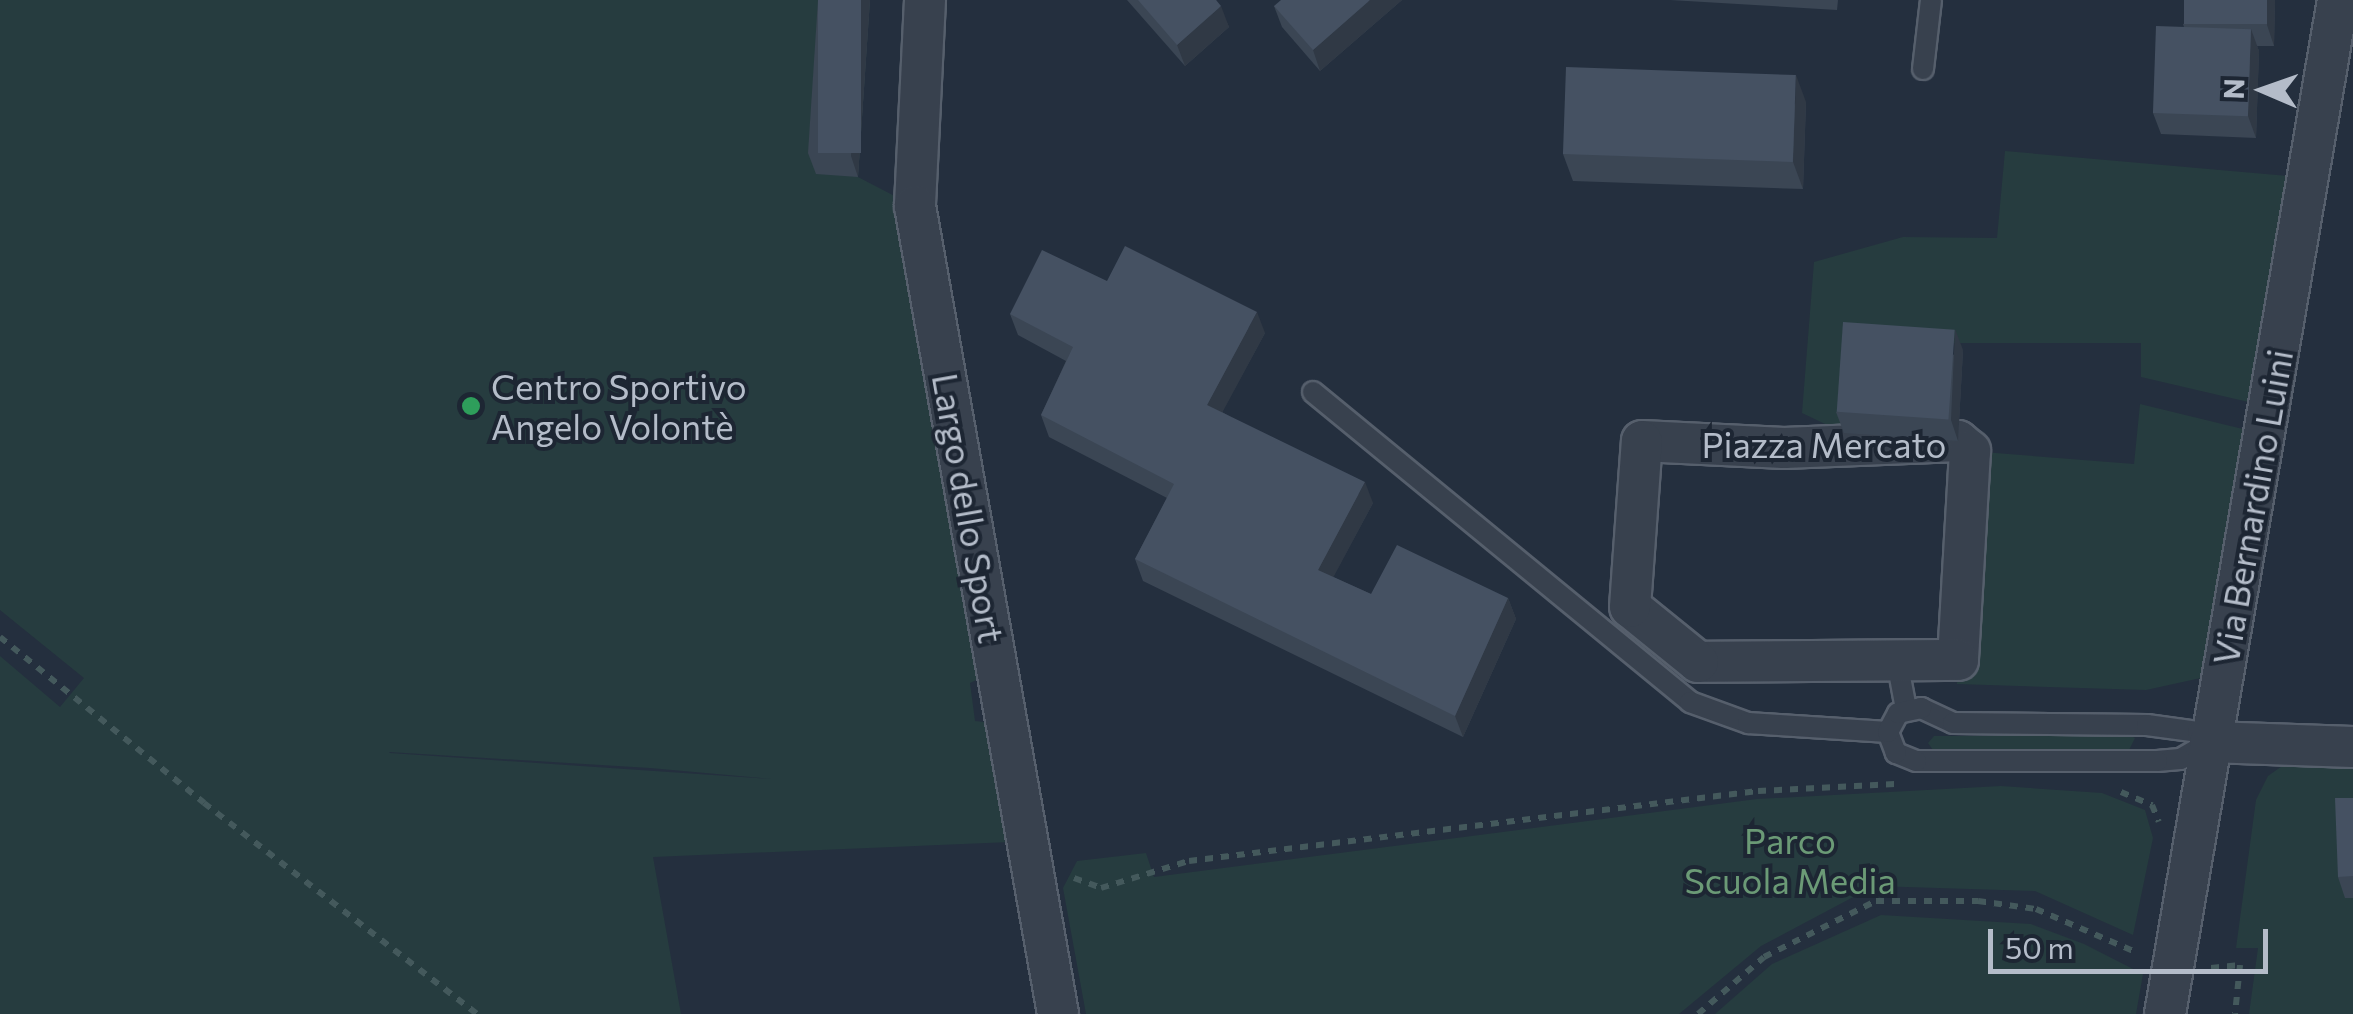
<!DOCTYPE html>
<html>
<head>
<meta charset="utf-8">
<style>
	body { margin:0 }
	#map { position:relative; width:2353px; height:1014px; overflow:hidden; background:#242f3e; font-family:Commissioner,sans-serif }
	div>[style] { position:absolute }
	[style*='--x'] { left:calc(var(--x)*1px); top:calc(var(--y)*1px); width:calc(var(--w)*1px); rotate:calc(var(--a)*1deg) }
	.green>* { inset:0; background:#263c3f }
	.path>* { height:6px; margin-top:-3px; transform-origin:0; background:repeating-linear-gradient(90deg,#44595c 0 8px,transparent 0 16px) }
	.roads { filter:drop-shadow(2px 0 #565f6c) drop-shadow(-2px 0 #565f6c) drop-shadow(0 2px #565f6c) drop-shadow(0 -2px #565f6c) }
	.lane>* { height:20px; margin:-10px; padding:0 10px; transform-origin:10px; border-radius:10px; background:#38414e }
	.street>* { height:40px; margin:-20px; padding:0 20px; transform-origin:20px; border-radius:20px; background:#38414e }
	.wall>* { inset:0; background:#3b4654 }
	.shaded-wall>* { inset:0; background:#303945 }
	.building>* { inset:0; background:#455162; transform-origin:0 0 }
	.dots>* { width:28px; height:28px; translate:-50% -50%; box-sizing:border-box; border:5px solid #1d2633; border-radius:50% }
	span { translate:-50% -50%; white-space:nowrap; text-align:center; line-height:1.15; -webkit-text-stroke:8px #1d2633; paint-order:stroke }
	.poi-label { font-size:35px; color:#b4bcc9 }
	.left { translate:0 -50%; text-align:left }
	.street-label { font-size:35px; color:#b4bcc9 }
	.park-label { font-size:35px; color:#6b9a76 }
	.north { position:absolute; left:2213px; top:40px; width:100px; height:100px; -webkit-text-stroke:8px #1d2633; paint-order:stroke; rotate:272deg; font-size:28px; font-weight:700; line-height:40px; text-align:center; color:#b4bcc9 }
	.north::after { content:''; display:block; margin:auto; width:35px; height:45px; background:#b4bcc9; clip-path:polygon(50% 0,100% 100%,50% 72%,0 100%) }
	.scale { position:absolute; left:1988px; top:929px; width:280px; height:45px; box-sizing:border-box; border:5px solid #b4bcc9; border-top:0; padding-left:12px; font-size:30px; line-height:35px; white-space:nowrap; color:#b4bcc9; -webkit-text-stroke:8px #1d2633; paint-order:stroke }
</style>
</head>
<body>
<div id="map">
	<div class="green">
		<div style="clip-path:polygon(evenodd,0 0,870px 0,858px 177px,908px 203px,989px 674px,970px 683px,975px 721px,993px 723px,1010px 842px,653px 857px,681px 1014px,0 1014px,0 656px,60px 707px,84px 678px,0 610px,0 0,389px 752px,650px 768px,772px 779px,390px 753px,389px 752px)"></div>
		<div style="clip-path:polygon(2005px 151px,2289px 176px,2257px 404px,2141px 377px,2141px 343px,1852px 343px,1844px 433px,1802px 413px,1814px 262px,1903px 237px,1997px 238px)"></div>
		<div style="clip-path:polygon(2140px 404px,2251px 431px,2210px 676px,2146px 690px,1957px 684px,1970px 451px,2134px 464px)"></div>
		<div style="clip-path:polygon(1934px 736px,2131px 736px,2135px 738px,2129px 750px,1933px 750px,1928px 743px)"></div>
		<div style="clip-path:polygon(2292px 759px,2353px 767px,2353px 1014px,2249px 1014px,2258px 948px,2236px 948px,2256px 800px,2268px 776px)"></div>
		<div style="clip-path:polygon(2001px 786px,2102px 793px,2145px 810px,2153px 838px,2133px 935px,2035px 891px,1874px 886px,1761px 946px,1679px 1014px,1086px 1014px,1063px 888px,1077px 861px,1146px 853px,1154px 877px,1757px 799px)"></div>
		<div style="clip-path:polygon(1881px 915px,2031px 924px,2084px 944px,2143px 974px,2136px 1014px,1715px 1014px,1772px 964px)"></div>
	</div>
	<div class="path">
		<div style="--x:0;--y:637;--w:263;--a:39.1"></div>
		<div style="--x:204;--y:803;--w:345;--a:37.7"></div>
		<div style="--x:2121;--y:792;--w:34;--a:23"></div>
		<div style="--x:2152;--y:805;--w:18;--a:68"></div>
		<div style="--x:1074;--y:878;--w:29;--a:20"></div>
		<div style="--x:1101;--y:888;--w:92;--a:-17.1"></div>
		<div style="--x:1189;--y:861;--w:573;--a:-7.01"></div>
		<div style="--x:1758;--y:791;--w:137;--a:-2.9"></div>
		<div style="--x:2211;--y:968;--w:29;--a:-6"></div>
		<div style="--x:2240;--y:965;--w:49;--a:95.8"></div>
		<div style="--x:1698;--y:1014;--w:87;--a:-40.8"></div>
		<div style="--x:1764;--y:957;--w:125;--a:-26.6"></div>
		<div style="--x:1876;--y:901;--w:102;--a:0"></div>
		<div style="--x:1978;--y:901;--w:59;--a:7.9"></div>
		<div style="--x:2036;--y:909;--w:111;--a:23.3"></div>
	</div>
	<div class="roads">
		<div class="lane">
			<div style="--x:1923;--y:69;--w:69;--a:-83.4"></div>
			<div style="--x:1313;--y:392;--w:488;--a:39.4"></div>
			<div style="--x:1690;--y:702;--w:62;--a:19.9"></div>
			<div style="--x:1748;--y:723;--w:140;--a:3.7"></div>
			<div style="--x:1897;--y:661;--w:49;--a:79.4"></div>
			<div style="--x:1921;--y:708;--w:35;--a:25"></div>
			<div style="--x:1953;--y:723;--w:194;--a:0.6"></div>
			<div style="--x:2147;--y:725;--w:51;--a:7.8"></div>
			<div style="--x:2198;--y:732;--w:16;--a:40"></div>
			<div style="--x:2210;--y:742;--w:34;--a:150"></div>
			<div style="--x:2180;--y:759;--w:23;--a:175"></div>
			<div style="--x:2157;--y:761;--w:241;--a:180"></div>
			<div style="--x:1916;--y:761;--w:22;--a:-158"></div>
			<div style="--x:1896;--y:753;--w:22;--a:-111"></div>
			<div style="--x:1888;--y:732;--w:21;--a:-62"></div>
			<div style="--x:1898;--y:713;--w:24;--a:-12"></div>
		</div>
		<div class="street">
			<div style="--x:925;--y:0;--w:206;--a:92.8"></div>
			<div style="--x:915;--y:206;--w:821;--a:79.96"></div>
			<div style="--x:1642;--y:441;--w:142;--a:2.8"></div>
			<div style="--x:1784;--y:448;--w:174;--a:-2.3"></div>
			<div style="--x:1958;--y:441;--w:16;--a:40"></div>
			<div style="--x:1970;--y:451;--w:209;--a:93.3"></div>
			<div style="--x:1958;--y:660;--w:260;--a:179.6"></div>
			<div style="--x:1698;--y:662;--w:87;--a:-141"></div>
			<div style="--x:1630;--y:607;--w:166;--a:-85.9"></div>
			<div style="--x:2210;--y:742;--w:143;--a:2"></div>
			<div style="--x:2165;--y:1014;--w:1029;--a:-80.32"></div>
		</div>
	</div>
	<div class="wall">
		<div style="clip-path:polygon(818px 0,870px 0,858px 177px,816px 174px,808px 153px)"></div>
		<div style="clip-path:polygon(1127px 0,1216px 0,1229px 27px,1185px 66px)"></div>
		<div style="clip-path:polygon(1402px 0,1320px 71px,1282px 27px,1274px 6px)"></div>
		<div style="clip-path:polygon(1670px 0,1838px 0,1837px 10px)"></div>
		<div style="clip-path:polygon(2275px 0,2274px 46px,2257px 46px,2259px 51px,2256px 138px,2161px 134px,2153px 113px,2184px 27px,2183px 24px)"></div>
		<div style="clip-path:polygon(1806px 102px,1803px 189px,1573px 181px,1563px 154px)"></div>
		<div style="clip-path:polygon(1107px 281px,1265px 333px,1222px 412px,1373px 503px,1333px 577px,1371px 594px,1508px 598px,1516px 619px,1463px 737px,1143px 581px,1135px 559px,1167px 498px,1049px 437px,1041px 415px,1066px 361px,1018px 335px,1010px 314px)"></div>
		<div style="clip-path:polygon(1963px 350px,1958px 441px,1844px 433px,1836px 412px)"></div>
		<div style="clip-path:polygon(2353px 798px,2353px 898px,2345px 898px,2338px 877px)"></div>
	</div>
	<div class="shaded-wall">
		<div style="clip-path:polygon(861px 0,870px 0,858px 177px,851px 156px)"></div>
		<div style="clip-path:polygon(1370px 0,1402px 0,1320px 71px,1313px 50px)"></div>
		<div style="clip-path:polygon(2267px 0,2275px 0,2274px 46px,2267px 25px)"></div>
		<div style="clip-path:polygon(1221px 6px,1229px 27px,1185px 66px,1177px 45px)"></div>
		<div style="clip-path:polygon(2251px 29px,2259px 51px,2256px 138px,2248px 116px)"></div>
		<div style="clip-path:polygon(1796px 75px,1806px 102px,1803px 189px,1793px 162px)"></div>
		<div style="clip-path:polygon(1257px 312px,1265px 333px,1215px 426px,1207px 405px)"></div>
		<div style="clip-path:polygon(1955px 329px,1963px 350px,1958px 441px,1951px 420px)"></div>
		<div style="clip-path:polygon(1365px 482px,1373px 503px,1326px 591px,1318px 570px)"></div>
		<div style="clip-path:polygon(1508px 598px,1516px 619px,1463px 737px,1455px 716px)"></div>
	</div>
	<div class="building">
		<div style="left:818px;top:0;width:43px;height:153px"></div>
		<div style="clip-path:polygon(1138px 0,1216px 0,1221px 6px,1177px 45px)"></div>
		<div style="clip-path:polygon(1281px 0,1370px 0,1313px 50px,1274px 6px)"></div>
		<div style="left:2184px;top:0;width:83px;height:24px"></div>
		<div style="left:2156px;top:26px;width:95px;height:87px;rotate:2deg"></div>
		<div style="left:1566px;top:67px;width:230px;height:87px;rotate:2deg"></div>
		<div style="clip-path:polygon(1125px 246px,1257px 312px,1207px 405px,1365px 482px,1318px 570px,1371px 594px,1397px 545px,1508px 598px,1455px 716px,1135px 559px,1174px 484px,1041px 415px,1073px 347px,1010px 314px,1042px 250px,1107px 281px)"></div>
		<div style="left:1843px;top:322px;width:112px;height:90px;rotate:4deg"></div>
		<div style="clip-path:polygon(2335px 798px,2353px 798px,2353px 876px,2338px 877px)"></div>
	</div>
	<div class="dots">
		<div style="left:471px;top:406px;background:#2e9e5b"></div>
	</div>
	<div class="poi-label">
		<span class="left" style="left:491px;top:406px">Centro Sportivo<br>Angelo Volontè</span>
	</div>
	<div class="street-label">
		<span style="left:1824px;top:444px">Piazza Mercato</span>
		<span style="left:2252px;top:507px;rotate:-80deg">Via Bernardino Luini</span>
		<span style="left:969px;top:508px;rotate:80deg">Largo dello Sport</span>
	</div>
	<div class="park-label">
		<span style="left:1790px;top:860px">Parco<br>Scuola Media</span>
	</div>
	<div class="north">N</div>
	<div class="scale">50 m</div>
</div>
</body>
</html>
